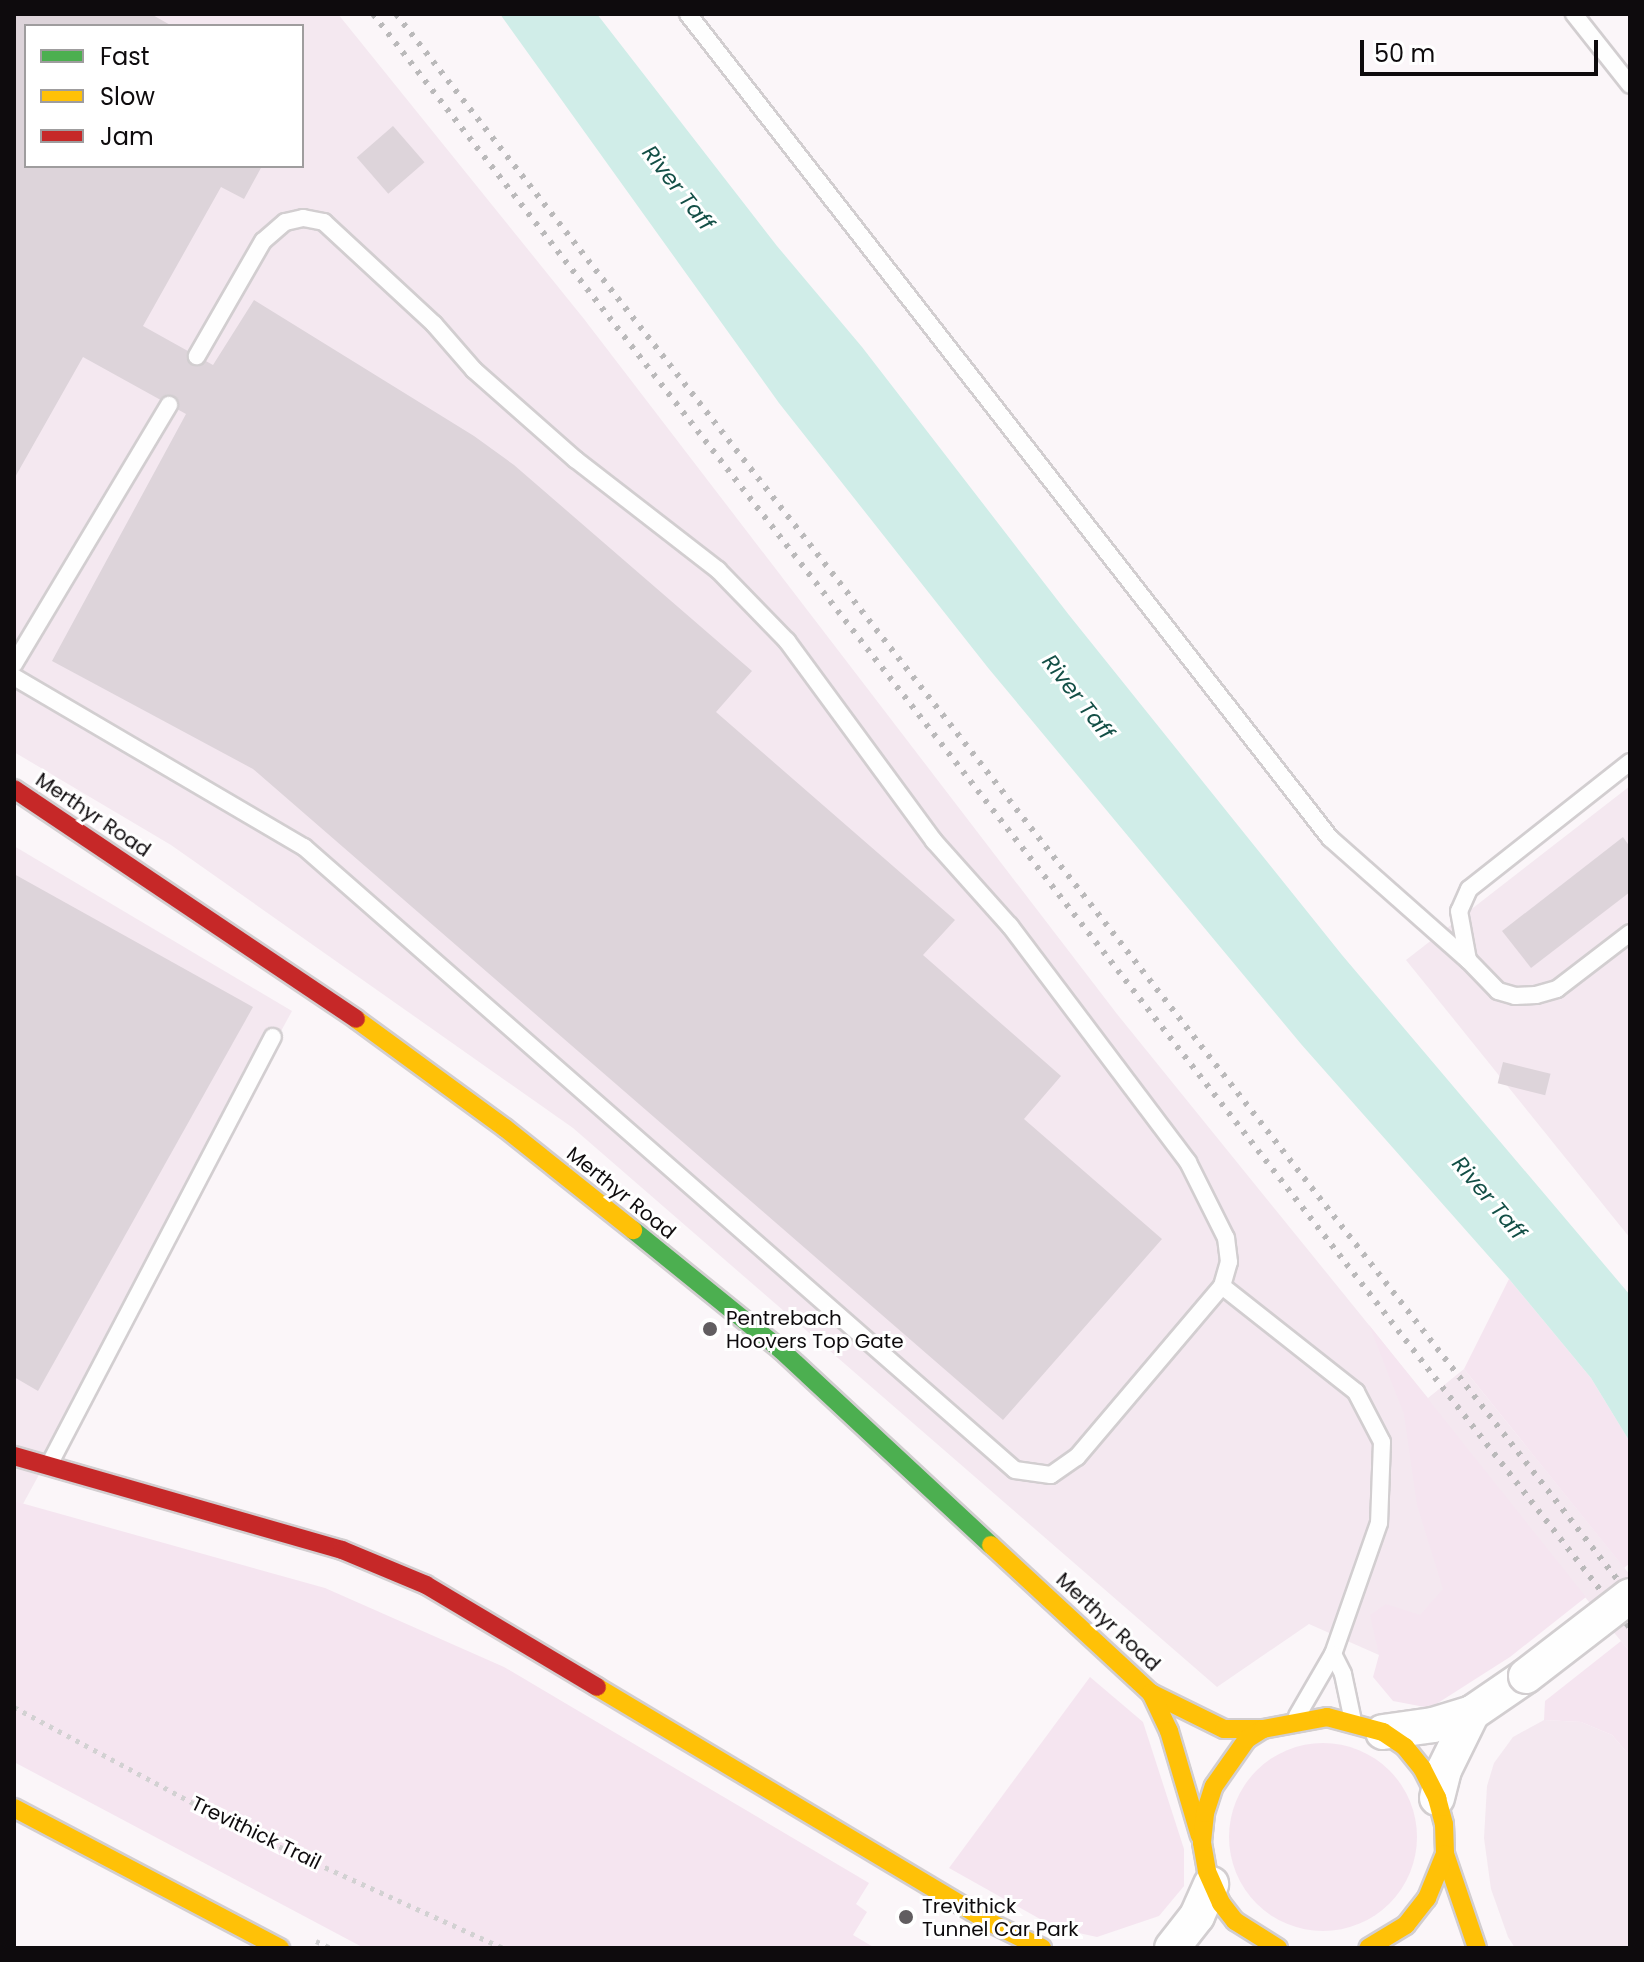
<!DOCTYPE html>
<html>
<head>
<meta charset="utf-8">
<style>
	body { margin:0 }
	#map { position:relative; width:1644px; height:1962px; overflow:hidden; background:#fbf6f9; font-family:Poppins,sans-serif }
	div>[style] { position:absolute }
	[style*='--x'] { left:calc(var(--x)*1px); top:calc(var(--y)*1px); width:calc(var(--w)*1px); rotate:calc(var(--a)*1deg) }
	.built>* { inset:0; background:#f4e8f0 }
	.green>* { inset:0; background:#f5e5f0 }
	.round { border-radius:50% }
	.water>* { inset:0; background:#d0ede8 }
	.building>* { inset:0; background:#ddd4da; transform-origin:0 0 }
	.path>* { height:5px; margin-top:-2.5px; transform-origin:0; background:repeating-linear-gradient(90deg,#d2d1d2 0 4px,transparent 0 10px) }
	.roads { filter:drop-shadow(2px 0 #d2ced0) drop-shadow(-2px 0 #d2ced0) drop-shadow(0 2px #d2ced0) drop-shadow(0 -2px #d2ced0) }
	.lane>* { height:16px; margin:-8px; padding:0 8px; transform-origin:8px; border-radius:8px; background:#fefefe }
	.street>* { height:34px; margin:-17px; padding:0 17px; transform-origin:17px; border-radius:17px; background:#fefefe }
	.fast>* { height:18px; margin:-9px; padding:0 9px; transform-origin:9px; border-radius:9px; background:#4caf50 }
	.slow>* { height:18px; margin:-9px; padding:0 9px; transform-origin:9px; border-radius:9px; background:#ffc107 }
	.jam>* { height:18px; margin:-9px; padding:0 9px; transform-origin:9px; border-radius:9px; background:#c62828 }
	.rail>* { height:6px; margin-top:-3px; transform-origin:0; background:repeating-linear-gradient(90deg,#bab9ba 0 4px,transparent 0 12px) }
	.bridges { filter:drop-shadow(2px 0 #d2ced0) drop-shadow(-2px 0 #d2ced0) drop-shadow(0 2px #d2ced0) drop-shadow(0 -2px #d2ced0) }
	.street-bridge>* { height:34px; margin:-17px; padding:0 17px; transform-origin:17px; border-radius:17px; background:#fefefe }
	.dots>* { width:22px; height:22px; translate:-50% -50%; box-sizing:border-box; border:4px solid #fff; border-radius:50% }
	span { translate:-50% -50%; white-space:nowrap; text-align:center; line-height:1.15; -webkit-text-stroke:6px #fff; paint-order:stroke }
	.street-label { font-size:20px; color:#0e0b0d }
	.poi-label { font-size:20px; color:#0e0b0d }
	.left { translate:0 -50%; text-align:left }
	.water-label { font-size:22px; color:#134f46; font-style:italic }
	.frame { position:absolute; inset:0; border:16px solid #0e0b0d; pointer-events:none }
	.legend { position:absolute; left:24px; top:24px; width:280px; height:144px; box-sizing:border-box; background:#fff; border:2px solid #9f9d9e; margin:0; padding:10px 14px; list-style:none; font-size:24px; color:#0e0b0d }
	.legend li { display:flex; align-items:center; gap:16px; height:40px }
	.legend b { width:40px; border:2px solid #9f9d9e }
	.scale { position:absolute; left:1360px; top:40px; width:238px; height:36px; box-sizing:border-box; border:4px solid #0e0b0d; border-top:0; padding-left:10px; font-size:24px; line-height:28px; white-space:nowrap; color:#0e0b0d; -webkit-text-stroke:6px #fff; paint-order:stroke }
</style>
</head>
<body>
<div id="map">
	<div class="built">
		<div style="clip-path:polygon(evenodd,14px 14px,338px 14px,584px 319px,1117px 1014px,1428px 1398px,1464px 1369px,1630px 1575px,1630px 1652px,1571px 1580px,1379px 1655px,1309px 1624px,1217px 1687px,573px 1128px,171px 845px,14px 752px,14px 14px,26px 26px,302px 26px,302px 166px,26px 166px,26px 26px)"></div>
		<div style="clip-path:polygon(1630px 786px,1630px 1238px,1406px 960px)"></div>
		<div style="clip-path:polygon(14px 846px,292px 1011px,23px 1504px,14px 1501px)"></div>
		<div style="clip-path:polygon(1544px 1720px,1581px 1722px,1612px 1735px,1630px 1756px,1630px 1948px,1515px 1948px,1508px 1937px,1491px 1889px,1484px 1838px,1487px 1786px,1494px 1763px,1513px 1737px)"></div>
	</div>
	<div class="green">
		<div style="clip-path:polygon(1509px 1279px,1591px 1378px,1630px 1442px,1630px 1563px,1624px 1568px,1464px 1369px)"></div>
		<div style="clip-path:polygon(1369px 1325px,1586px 1597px,1510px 1657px,1430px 1708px,1393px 1701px,1373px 1677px,1379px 1655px,1370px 1615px,1386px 1604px,1420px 1615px,1443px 1589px,1417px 1505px,1404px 1414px)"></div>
		<div style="clip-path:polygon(14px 1501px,325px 1588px,504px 1667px,869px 1883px,856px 1904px,867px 1912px,853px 1935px,875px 1948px,364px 1948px,14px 1762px)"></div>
		<div style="clip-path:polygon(1621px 1641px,1630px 1652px,1630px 1756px,1612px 1735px,1581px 1722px,1544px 1720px,1545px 1701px)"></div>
		<div style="clip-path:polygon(1090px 1677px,1143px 1722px,1184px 1849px,1184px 1886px,1159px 1916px,1097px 1937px,1056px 1928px,949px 1868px)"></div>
		<div class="round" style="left:1229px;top:1743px;width:188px;height:188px"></div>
	</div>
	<div class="water">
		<div style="clip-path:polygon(500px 14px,597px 14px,777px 246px,862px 347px,1069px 615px,1342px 955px,1630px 1295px,1630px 1442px,1591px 1378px,1509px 1279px,1301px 1044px,989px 669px,779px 403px)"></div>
	</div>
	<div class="building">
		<div style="clip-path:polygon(14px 14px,151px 14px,172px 26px,26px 26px,26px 166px,262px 166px,244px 199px,221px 187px,143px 326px,213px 365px,254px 300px,474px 436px,514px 465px,752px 671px,716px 712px,955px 920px,923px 955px,1061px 1076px,1024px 1119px,1162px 1239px,1003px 1420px,253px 769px,52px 661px,186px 414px,83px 357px,14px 479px)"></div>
		<div style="left:393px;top:126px;width:48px;height:48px;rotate:49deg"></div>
		<div style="clip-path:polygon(1623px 837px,1630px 847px,1630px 892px,1531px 968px,1502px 931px)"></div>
		<div style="clip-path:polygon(14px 874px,253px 1007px,38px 1391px,14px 1377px)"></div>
		<div style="left:1503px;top:1062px;width:49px;height:22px;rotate:14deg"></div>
	</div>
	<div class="path">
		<div style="--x:14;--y:1707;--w:260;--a:28.2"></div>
		<div style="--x:243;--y:1830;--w:286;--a:24.4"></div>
		<div style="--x:316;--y:1941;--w:17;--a:25"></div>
	</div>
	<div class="roads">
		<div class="lane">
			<div style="--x:688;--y:14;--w:1045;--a:52.08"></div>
			<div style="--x:1330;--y:838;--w:184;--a:41.5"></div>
			<div style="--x:1574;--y:14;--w:90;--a:51.7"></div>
			<div style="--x:14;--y:664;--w:302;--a:-59.1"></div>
			<div style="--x:14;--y:677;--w:336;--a:30.4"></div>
			<div style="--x:304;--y:847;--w:945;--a:41.23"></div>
			<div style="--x:1015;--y:1470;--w:36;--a:8"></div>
			<div style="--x:1051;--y:1475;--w:32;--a:-35"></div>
			<div style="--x:1077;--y:1457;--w:224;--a:-49.7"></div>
			<div style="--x:1222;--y:1286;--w:25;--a:-74"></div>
			<div style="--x:1229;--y:1262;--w:24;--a:-97"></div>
			<div style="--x:1226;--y:1238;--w:85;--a:-116.6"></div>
			<div style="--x:1188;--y:1162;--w:296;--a:-127"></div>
			<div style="--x:1010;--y:926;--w:114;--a:-131.8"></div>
			<div style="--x:934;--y:841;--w:248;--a:-126.3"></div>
			<div style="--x:787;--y:641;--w:99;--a:-134.2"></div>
			<div style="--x:718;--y:570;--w:180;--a:-142.2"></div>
			<div style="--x:576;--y:460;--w:136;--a:-138.6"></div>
			<div style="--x:474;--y:370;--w:61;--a:-131"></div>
			<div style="--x:434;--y:324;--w:150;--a:-137.2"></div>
			<div style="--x:324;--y:222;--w:21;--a:-169"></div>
			<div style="--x:303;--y:218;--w:18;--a:167"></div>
			<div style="--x:285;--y:222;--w:29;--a:139"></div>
			<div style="--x:263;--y:241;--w:133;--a:119.9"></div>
			<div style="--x:1630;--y:762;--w:205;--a:141.7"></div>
			<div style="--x:1469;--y:889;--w:24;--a:114"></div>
			<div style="--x:1459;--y:911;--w:50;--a:79.6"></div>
			<div style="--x:1468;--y:960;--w:43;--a:45.9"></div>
			<div style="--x:1498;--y:991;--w:18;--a:16"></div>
			<div style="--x:1515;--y:996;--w:21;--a:-3"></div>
			<div style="--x:1536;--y:995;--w:22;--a:-16"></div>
			<div style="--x:1557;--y:989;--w:92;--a:-37.5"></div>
			<div style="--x:1222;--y:1286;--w:171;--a:38.3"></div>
			<div style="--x:1356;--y:1392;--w:56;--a:62.5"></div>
			<div style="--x:1382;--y:1442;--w:81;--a:92.1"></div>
			<div style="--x:1379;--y:1523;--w:139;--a:109.3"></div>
			<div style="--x:1333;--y:1654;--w:72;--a:120.1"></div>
			<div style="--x:49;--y:1465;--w:483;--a:-62.4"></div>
			<div style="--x:1333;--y:1654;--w:22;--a:63"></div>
			<div style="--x:1343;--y:1674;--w:48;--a:78"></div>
		</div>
		<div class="street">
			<div style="--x:1383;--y:1732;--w:50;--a:-8"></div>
			<div style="--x:1433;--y:1725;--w:41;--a:-17.1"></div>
			<div style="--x:1472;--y:1713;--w:65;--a:-34.4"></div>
			<div style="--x:1437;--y:1798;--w:29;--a:-76"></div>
			<div style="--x:1444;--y:1770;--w:64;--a:-63.8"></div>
			<div style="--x:1172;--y:1948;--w:41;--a:-52"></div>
			<div style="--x:1197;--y:1916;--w:35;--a:-66"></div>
		</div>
		<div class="fast">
			<div style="--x:633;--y:1230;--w:191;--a:39"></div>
			<div style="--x:781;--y:1350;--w:287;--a:42.9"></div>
		</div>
		<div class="slow">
			<div style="--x:356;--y:1019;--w:185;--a:36.2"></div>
			<div style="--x:505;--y:1128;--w:164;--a:38.6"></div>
			<div style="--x:991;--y:1545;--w:218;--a:42.8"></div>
			<div style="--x:1151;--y:1693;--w:81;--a:26.3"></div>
			<div style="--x:1224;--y:1729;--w:39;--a:0"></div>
			<div style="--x:597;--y:1687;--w:459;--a:30.9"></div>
			<div style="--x:991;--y:1923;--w:57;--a:26.1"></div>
			<div style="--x:1151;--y:1693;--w:42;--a:64.7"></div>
			<div style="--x:1169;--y:1731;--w:109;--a:73.6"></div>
			<div style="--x:14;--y:1808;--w:301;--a:27.8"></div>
			<div style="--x:1445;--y:1854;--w:99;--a:71.2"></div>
			<div style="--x:1278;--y:1948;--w:51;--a:-147.9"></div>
			<div style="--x:1235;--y:1921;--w:23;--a:-128"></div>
			<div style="--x:1221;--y:1903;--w:35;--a:-114"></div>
			<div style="--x:1207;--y:1871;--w:29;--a:-100"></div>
			<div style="--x:1202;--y:1842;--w:29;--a:-84"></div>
			<div style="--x:1205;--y:1813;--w:28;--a:-72"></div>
			<div style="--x:1214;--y:1786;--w:57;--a:-54.9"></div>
			<div style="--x:1247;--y:1739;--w:19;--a:-32"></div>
			<div style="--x:1263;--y:1729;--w:65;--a:-10.6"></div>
			<div style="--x:1327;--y:1717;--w:58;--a:15"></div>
			<div style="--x:1383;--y:1732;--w:27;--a:34"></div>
			<div style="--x:1405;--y:1747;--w:27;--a:51"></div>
			<div style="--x:1422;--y:1768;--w:34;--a:63"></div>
			<div style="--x:1437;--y:1798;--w:27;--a:75"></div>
			<div style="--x:1444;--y:1824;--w:30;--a:88"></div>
			<div style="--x:1445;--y:1854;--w:48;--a:112.2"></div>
			<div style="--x:1427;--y:1898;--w:34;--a:128"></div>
			<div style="--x:1406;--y:1925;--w:44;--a:148.8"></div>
		</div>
		<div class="jam">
			<div style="--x:14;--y:789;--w:412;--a:33.9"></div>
			<div style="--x:14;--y:1456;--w:341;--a:16"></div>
			<div style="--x:342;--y:1550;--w:91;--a:22.6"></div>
			<div style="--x:426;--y:1585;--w:199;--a:30.8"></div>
		</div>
	</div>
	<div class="rail">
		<div style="--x:373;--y:14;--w:2046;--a:52.09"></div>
		<div style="--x:396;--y:14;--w:2006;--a:52.04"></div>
	</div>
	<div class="bridges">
		<div class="street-bridge">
			<div style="--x:1526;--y:1676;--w:131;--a:-37.6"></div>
		</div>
	</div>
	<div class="dots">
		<div style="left:710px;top:1329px;background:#615d60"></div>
		<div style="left:906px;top:1917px;background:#615d60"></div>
	</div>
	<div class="street-label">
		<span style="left:93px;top:815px;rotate:34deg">Merthyr Road</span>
		<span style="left:621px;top:1193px;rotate:39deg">Merthyr Road</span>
		<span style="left:1108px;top:1622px;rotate:43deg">Merthyr Road</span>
		<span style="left:256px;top:1833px;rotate:26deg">Trevithick Trail</span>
	</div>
	<div class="poi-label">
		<span class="left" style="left:726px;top:1330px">Pentrebach<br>Hoovers Top Gate</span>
		<span class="left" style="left:922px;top:1918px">Trevithick<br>Tunnel Car Park</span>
	</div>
	<div class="water-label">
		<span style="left:678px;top:188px;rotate:52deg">River Taff</span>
		<span style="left:1078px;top:697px;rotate:52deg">River Taff</span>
		<span style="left:1489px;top:1198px;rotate:50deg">River Taff</span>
	</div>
	<div class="frame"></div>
	<ul class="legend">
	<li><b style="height:10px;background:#4caf50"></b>Fast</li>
	<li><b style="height:10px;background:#ffc107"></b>Slow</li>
	<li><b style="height:10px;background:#c62828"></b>Jam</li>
	</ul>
	<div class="scale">50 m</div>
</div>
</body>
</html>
